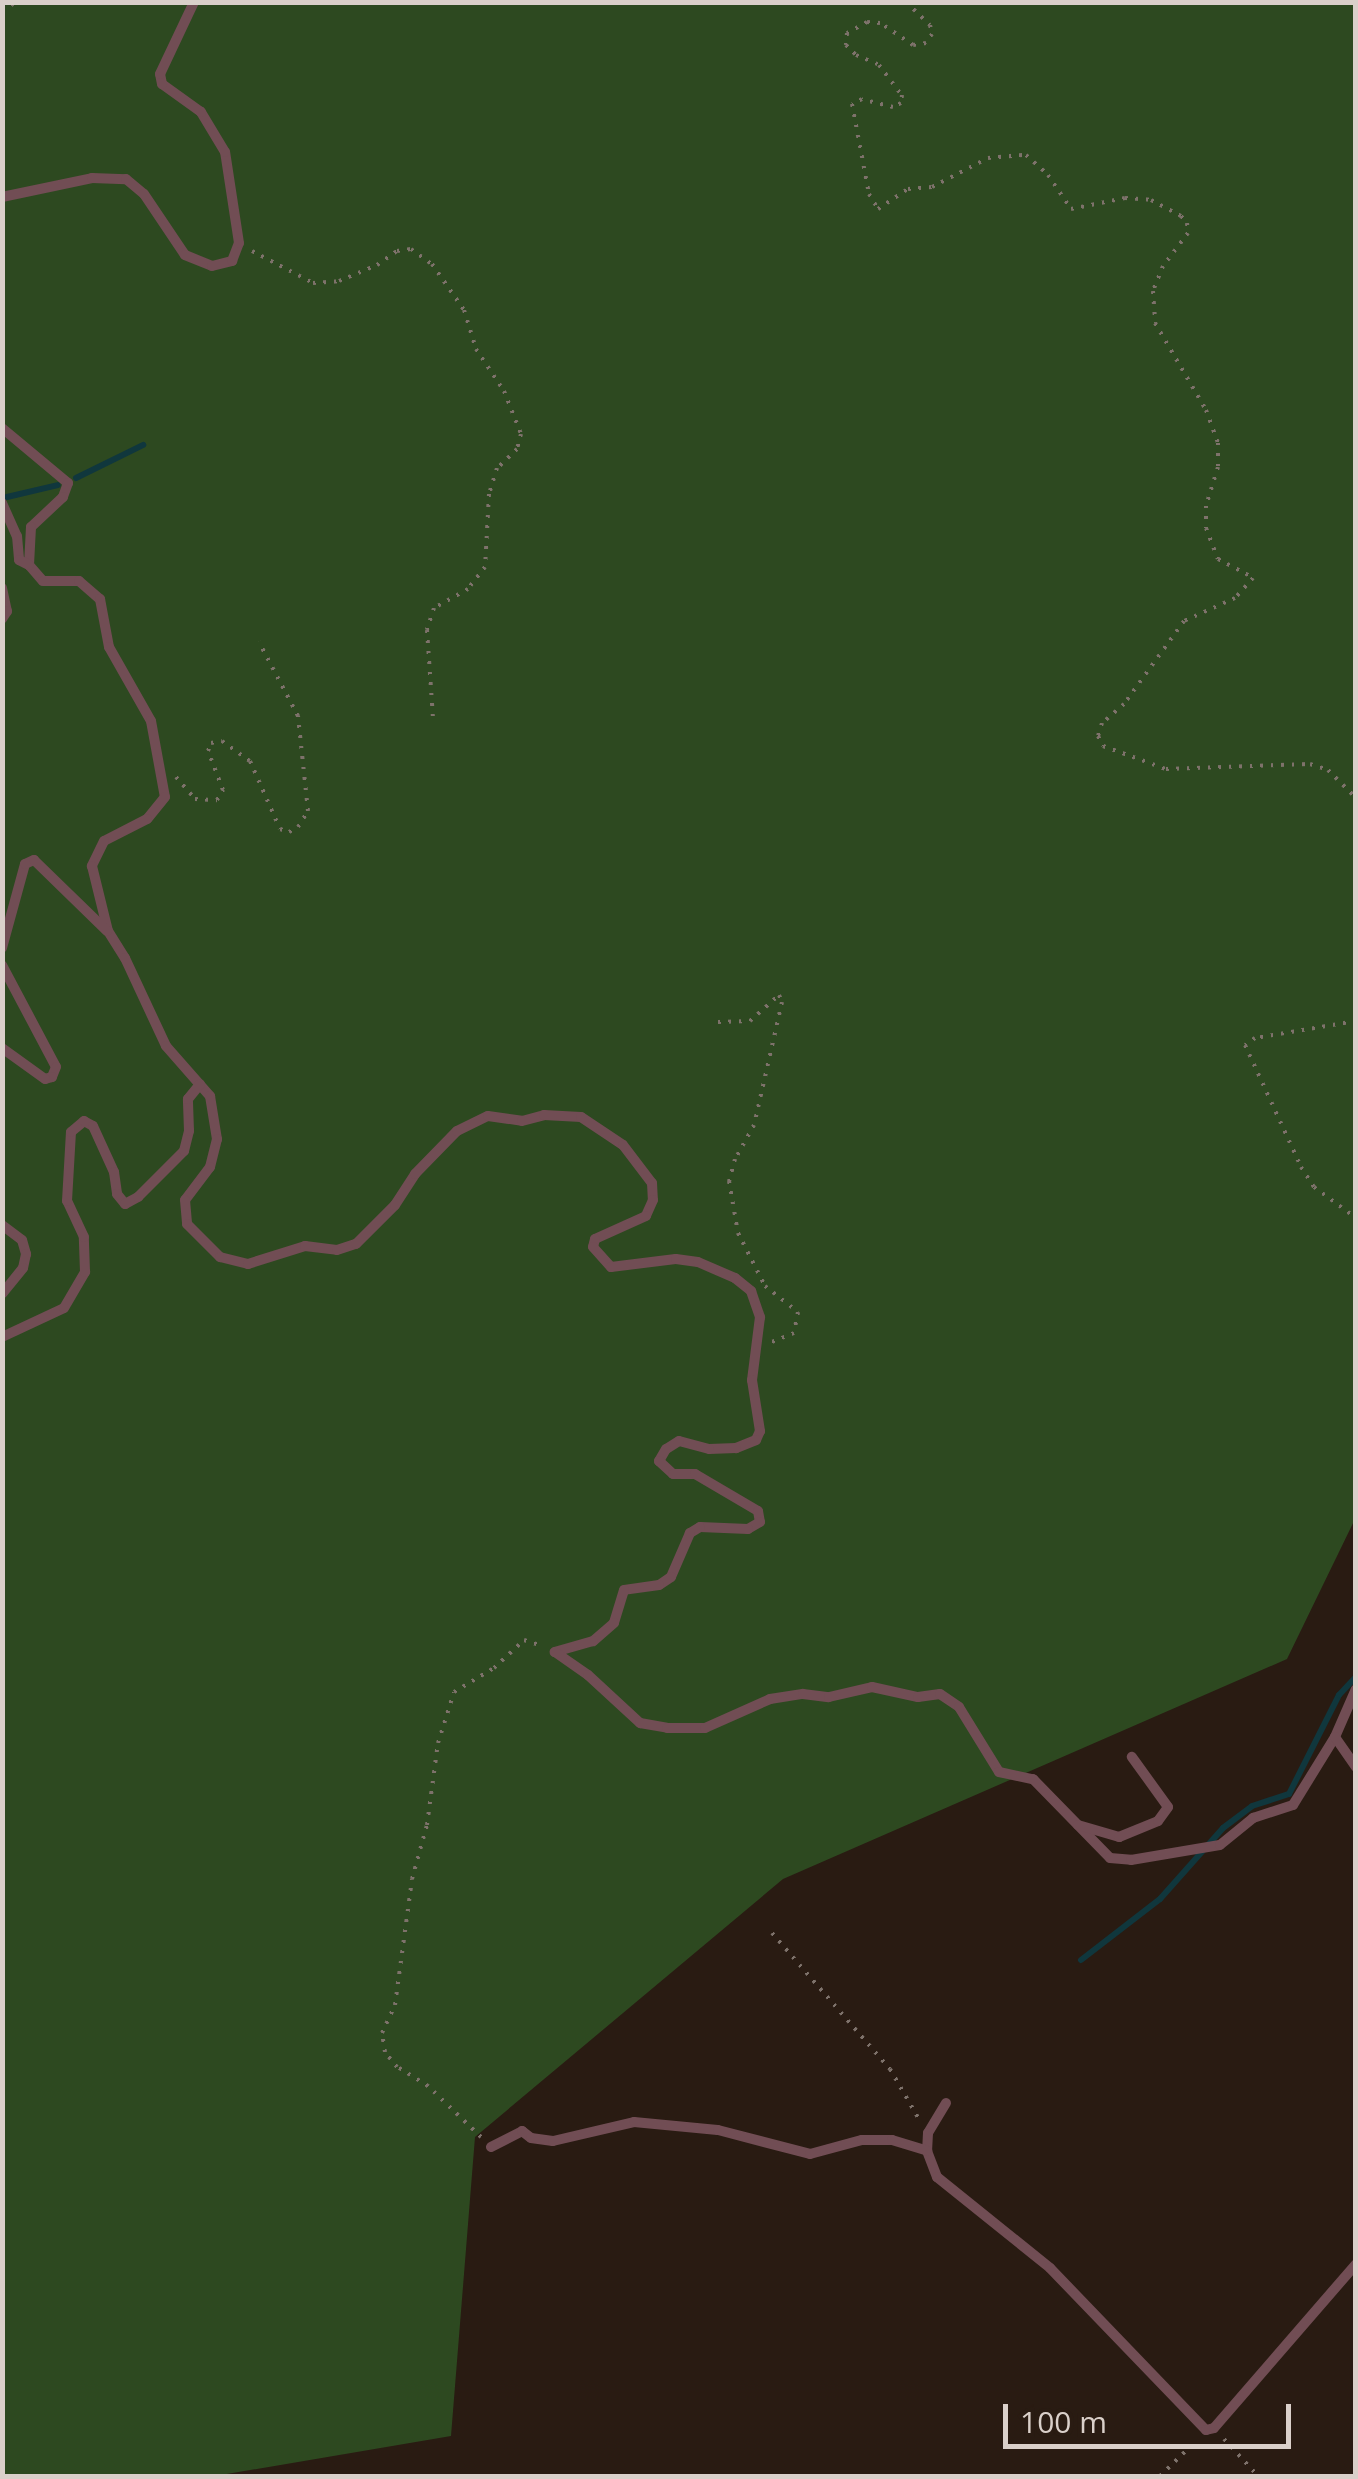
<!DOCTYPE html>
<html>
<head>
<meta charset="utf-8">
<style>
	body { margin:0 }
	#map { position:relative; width:1358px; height:2479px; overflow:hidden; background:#291b12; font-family:"Open Sans",sans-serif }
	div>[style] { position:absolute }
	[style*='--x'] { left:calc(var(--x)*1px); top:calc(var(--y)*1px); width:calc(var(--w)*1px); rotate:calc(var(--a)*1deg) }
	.green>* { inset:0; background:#2d4920 }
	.stream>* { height:6px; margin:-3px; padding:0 3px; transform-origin:3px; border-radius:3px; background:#10373d }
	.path>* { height:4px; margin-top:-2px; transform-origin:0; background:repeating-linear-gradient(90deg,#7e726b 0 2.5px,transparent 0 10.5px) }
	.service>* { height:10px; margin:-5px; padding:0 5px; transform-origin:5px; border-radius:5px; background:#714d54 }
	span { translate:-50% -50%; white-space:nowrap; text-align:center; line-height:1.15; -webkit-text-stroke:8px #291b12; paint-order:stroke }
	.frame { position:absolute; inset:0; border:5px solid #dad0ca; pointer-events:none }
	.scale { position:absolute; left:1003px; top:2404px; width:288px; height:45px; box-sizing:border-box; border:5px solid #dad0ca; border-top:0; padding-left:12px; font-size:30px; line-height:35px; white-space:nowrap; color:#dad0ca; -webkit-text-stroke:8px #291b12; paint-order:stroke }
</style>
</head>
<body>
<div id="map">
	<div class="green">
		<div style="clip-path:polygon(3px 3px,1355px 3px,1356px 1517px,1287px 1659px,783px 1879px,475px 2137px,451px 2436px,215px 2476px,3px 2476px)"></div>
	</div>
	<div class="stream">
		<div style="--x:76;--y:478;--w:75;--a:-26.2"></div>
		<div style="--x:7;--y:497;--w:52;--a:-13.2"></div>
		<div style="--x:1081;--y:1960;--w:100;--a:-37.7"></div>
		<div style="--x:1160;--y:1899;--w:95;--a:-48.4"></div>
		<div style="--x:1223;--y:1828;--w:36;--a:-37"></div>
		<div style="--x:1252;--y:1806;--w:39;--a:-18"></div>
		<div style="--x:1289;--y:1794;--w:111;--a:-63.2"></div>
		<div style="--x:1339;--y:1695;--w:25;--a:-47"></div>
	</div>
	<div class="path">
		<div style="--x:906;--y:2;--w:33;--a:44"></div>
		<div style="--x:930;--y:25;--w:9;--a:77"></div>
		<div style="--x:932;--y:34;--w:11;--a:124"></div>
		<div style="--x:926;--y:43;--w:13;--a:171"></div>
		<div style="--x:913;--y:45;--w:40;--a:-146"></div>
		<div style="--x:880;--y:23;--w:13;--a:-176"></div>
		<div style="--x:867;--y:22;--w:23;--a:151"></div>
		<div style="--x:847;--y:33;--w:12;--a:95"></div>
		<div style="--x:846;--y:45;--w:14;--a:45"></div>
		<div style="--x:856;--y:55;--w:25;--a:23"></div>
		<div style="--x:879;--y:65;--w:38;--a:53"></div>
		<div style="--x:902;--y:95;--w:8;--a:97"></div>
		<div style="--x:901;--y:103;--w:9;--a:153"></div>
		<div style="--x:893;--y:107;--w:32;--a:-166"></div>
		<div style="--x:862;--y:99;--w:11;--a:153"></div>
		<div style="--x:852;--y:104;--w:92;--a:79.3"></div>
		<div style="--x:869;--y:194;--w:17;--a:59"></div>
		<div style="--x:878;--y:209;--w:36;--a:-34"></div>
		<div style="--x:908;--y:189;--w:24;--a:-5"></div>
		<div style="--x:932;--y:187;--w:63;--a:-27.4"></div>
		<div style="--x:988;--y:158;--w:38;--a:-5"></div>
		<div style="--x:1026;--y:155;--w:30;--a:42"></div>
		<div style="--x:1048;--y:175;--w:41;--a:55.9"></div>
		<div style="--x:1071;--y:209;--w:55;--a:-11.5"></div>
		<div style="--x:1125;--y:198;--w:26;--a:4"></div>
		<div style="--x:1151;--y:200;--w:34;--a:28"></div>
		<div style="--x:1181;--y:216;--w:9;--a:49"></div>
		<div style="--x:1187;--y:223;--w:10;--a:84"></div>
		<div style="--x:1188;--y:233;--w:41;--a:127.1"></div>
		<div style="--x:1163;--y:266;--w:27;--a:112"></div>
		<div style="--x:1153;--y:291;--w:32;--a:86"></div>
		<div style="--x:1155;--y:323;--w:101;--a:59.6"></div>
		<div style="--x:1206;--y:410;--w:35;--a:70"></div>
		<div style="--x:1218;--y:443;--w:24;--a:90"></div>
		<div style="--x:1218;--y:467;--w:41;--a:107.1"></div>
		<div style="--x:1206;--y:506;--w:22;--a:90"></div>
		<div style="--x:1206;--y:528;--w:33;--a:69"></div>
		<div style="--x:1218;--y:559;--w:40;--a:28"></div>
		<div style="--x:1253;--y:578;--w:27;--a:132"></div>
		<div style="--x:1235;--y:598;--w:56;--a:155.7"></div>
		<div style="--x:1184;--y:621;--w:102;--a:125.9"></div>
		<div style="--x:1124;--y:704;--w:29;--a:139"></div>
		<div style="--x:1102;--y:723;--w:14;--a:107"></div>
		<div style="--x:1098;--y:736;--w:11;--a:63"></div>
		<div style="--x:1103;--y:746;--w:67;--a:20.1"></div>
		<div style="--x:1166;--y:769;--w:144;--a:-2"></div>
		<div style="--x:1310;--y:764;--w:19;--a:18"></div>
		<div style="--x:1328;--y:770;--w:40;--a:45"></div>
		<div style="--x:2;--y:11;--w:17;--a:-33"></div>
		<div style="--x:252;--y:251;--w:69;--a:27.7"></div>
		<div style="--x:313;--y:283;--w:26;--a:-4"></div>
		<div style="--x:339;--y:281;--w:41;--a:-22.8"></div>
		<div style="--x:377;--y:265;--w:24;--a:-35"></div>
		<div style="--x:397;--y:251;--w:14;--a:-8"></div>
		<div style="--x:411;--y:249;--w:26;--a:36"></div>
		<div style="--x:432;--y:264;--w:56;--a:55.2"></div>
		<div style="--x:464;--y:310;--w:41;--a:72.9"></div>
		<div style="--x:476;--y:349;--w:50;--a:56.3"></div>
		<div style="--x:504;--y:391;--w:46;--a:68.4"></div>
		<div style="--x:521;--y:434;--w:16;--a:105"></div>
		<div style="--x:517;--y:449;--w:28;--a:136"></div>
		<div style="--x:497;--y:468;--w:27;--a:107"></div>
		<div style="--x:489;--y:494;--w:73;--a:93.1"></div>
		<div style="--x:485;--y:567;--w:28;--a:128"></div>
		<div style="--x:468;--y:589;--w:39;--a:151"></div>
		<div style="--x:434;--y:608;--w:23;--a:108"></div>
		<div style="--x:427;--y:630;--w:87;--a:86.1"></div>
		<div style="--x:176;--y:777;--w:29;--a:49"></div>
		<div style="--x:195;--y:799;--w:22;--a:3"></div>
		<div style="--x:217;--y:800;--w:12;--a:-59"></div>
		<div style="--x:223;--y:790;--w:42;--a:-111"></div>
		<div style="--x:208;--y:751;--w:9;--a:-69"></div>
		<div style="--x:211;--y:743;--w:11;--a:-10"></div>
		<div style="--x:222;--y:741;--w:34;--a:36"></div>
		<div style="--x:250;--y:761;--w:74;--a:66.2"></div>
		<div style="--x:280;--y:829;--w:9;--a:18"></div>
		<div style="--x:289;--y:832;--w:10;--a:-29"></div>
		<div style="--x:298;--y:827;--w:19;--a:-58"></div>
		<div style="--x:308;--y:811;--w:96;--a:-96"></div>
		<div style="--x:298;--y:716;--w:84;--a:-117.8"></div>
		<div style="--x:1356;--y:1021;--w:102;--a:170.4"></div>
		<div style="--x:1255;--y:1038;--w:12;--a:145"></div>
		<div style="--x:1245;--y:1045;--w:134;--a:65.3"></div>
		<div style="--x:1301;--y:1167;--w:24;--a:57"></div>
		<div style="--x:1314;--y:1187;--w:52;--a:36.4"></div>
		<div style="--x:718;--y:1022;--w:32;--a:-2"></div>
		<div style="--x:750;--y:1021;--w:39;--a:-42"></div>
		<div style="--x:779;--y:995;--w:8;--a:67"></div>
		<div style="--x:782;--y:1002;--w:126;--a:102.8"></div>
		<div style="--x:754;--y:1125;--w:39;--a:119"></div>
		<div style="--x:735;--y:1159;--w:23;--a:105"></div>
		<div style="--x:729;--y:1181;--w:53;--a:80.2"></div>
		<div style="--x:738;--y:1233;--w:59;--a:63"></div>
		<div style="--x:765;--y:1286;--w:42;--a:38.2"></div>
		<div style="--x:798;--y:1312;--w:21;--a:101"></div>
		<div style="--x:794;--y:1333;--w:27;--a:158"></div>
		<div style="--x:772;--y:1933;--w:180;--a:49.1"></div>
		<div style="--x:890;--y:2069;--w:60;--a:60"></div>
		<div style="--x:481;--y:2137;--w:74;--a:-136.1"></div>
		<div style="--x:428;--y:2086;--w:36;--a:-148"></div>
		<div style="--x:397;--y:2067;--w:19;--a:-129"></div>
		<div style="--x:385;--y:2052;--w:19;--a:-99"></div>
		<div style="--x:382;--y:2033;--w:31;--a:-65"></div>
		<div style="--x:395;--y:2005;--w:127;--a:-82.3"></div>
		<div style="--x:412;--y:1879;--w:56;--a:-74.5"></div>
		<div style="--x:427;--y:1825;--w:83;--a:-82.4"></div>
		<div style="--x:438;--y:1743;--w:53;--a:-72.6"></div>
		<div style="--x:454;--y:1692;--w:47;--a:-31"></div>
		<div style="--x:494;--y:1668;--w:41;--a:-43"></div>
		<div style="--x:524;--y:1640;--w:19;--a:18"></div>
		<div style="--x:1224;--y:2439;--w:50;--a:47.4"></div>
		<div style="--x:1160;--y:2476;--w:50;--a:-44.2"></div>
	</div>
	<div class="service">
		<div style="--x:2;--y:197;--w:92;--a:-11.9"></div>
		<div style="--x:92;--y:178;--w:34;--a:2"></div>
		<div style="--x:126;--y:179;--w:23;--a:40"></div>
		<div style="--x:144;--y:194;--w:73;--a:56.1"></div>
		<div style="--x:185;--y:255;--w:29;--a:22"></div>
		<div style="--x:212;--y:266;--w:21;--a:-14"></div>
		<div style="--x:232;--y:261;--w:19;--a:-69"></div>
		<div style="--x:239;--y:243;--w:92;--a:-98.7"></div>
		<div style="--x:225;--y:152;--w:47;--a:-121"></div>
		<div style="--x:201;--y:112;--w:48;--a:-144.3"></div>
		<div style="--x:162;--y:84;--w:10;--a:-101"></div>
		<div style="--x:160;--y:74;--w:80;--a:-64.7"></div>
		<div style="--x:2;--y:428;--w:86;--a:39.8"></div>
		<div style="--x:68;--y:483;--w:15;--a:110"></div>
		<div style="--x:63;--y:497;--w:44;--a:136.8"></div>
		<div style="--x:31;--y:527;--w:38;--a:93"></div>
		<div style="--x:29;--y:565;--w:21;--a:49"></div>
		<div style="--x:43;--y:581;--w:36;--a:0"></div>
		<div style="--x:79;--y:581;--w:28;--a:41"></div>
		<div style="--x:100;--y:599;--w:49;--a:79.4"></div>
		<div style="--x:109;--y:647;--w:85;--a:60.4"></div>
		<div style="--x:151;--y:721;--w:77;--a:79.6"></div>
		<div style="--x:165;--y:797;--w:28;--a:129"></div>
		<div style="--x:147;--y:819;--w:48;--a:152.9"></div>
		<div style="--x:104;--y:841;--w:28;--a:116"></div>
		<div style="--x:92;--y:866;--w:67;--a:76.2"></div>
		<div style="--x:108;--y:931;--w:32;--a:58"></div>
		<div style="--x:125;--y:958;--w:97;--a:65"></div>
		<div style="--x:166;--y:1046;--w:67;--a:48.7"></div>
		<div style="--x:210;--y:1096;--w:44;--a:80.8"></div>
		<div style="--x:217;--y:1139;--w:29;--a:104"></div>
		<div style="--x:210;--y:1167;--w:41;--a:127.1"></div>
		<div style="--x:185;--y:1200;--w:24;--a:85"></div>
		<div style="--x:187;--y:1224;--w:47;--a:45"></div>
		<div style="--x:220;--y:1257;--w:29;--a:14"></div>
		<div style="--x:248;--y:1264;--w:60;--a:-17.5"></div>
		<div style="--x:305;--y:1246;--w:32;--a:7"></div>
		<div style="--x:337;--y:1250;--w:20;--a:-18"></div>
		<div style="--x:356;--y:1244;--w:55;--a:-45"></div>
		<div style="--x:395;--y:1205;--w:37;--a:-57"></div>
		<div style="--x:415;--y:1174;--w:60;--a:-45.7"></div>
		<div style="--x:457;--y:1131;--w:34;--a:-26"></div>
		<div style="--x:488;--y:1116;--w:34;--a:8"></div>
		<div style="--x:522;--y:1121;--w:23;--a:-15"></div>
		<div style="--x:544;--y:1115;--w:37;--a:3"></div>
		<div style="--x:581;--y:1117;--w:50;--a:33.7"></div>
		<div style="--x:623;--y:1145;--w:48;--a:52.7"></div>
		<div style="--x:652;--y:1183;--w:17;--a:87"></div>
		<div style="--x:653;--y:1200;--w:17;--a:114"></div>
		<div style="--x:646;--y:1216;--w:56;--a:155.7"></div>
		<div style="--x:595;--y:1239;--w:8;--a:104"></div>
		<div style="--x:593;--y:1247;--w:27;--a:48"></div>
		<div style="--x:611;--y:1267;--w:65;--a:-7"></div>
		<div style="--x:676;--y:1259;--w:22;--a:8"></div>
		<div style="--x:698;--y:1262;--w:40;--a:23.4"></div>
		<div style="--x:735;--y:1278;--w:21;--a:39"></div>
		<div style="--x:751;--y:1291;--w:28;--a:71"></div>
		<div style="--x:760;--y:1317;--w:64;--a:97.2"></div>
		<div style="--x:752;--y:1380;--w:52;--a:81.1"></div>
		<div style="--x:760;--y:1431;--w:10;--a:114"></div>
		<div style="--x:756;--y:1440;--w:22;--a:158"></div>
		<div style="--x:736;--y:1448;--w:27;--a:178"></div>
		<div style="--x:709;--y:1449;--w:31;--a:-165"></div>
		<div style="--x:679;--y:1441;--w:15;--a:148"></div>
		<div style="--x:666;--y:1449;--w:14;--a:120"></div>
		<div style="--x:659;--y:1461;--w:19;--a:43"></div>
		<div style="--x:673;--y:1474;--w:22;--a:0"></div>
		<div style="--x:695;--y:1474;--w:73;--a:30.4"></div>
		<div style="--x:758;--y:1511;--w:11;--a:80"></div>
		<div style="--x:760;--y:1522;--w:14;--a:150"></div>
		<div style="--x:748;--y:1529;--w:48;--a:-177.6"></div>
		<div style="--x:700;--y:1527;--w:12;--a:149"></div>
		<div style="--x:690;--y:1533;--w:48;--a:113.4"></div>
		<div style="--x:671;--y:1577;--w:14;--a:146"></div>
		<div style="--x:659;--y:1585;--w:35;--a:172"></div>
		<div style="--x:624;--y:1590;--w:34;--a:107"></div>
		<div style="--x:614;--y:1623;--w:28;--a:139"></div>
		<div style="--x:593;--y:1641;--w:40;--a:164"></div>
		<div style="--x:555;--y:1652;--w:40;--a:34.9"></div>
		<div style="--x:588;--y:1675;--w:71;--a:42.7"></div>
		<div style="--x:640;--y:1723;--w:27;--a:10"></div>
		<div style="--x:667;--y:1728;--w:38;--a:0"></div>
		<div style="--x:705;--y:1728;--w:71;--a:-24"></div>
		<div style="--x:770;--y:1699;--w:33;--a:-9"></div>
		<div style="--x:803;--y:1694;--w:26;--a:7"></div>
		<div style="--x:829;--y:1697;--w:44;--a:-13.1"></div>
		<div style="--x:872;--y:1687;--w:47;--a:12.3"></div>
		<div style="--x:918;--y:1697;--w:22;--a:-8"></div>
		<div style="--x:940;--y:1694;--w:23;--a:34"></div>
		<div style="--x:959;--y:1707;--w:76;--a:58.4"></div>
		<div style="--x:999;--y:1772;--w:35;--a:12"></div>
		<div style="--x:1033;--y:1779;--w:110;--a:45.7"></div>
		<div style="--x:1110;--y:1858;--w:21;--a:5"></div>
		<div style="--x:1131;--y:1860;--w:90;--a:-9.6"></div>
		<div style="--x:1220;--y:1845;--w:43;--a:-39.3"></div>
		<div style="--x:1253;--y:1818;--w:42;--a:-18"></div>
		<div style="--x:1293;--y:1805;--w:80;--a:-58.3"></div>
		<div style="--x:1335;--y:1737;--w:52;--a:-66.4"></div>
		<div style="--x:2;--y:503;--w:36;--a:66"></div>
		<div style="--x:17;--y:536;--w:24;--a:85"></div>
		<div style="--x:19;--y:560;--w:11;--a:27"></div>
		<div style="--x:2;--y:588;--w:24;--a:78"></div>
		<div style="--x:7;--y:611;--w:9;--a:122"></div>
		<div style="--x:2;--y:948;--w:87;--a:-74.7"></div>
		<div style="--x:25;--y:864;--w:10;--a:-24"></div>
		<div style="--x:34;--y:860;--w:102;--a:44.2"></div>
		<div style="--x:2;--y:965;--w:115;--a:62.1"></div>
		<div style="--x:56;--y:1067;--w:11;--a:112"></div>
		<div style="--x:52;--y:1077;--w:7;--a:164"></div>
		<div style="--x:45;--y:1079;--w:53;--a:-144.2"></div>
		<div style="--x:2;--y:1225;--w:25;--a:37"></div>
		<div style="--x:22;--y:1240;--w:15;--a:74"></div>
		<div style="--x:26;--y:1254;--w:14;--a:102"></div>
		<div style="--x:23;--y:1268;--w:33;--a:129"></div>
		<div style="--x:2;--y:1337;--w:68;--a:-25.1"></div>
		<div style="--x:64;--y:1308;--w:42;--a:-59.7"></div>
		<div style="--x:85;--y:1272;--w:35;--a:-92"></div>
		<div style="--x:84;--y:1237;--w:40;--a:-115"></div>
		<div style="--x:67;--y:1201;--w:69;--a:-86.7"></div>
		<div style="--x:71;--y:1132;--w:17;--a:-40"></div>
		<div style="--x:84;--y:1121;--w:10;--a:29"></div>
		<div style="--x:93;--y:1126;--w:51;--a:65.5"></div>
		<div style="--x:114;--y:1172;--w:22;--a:82"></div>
		<div style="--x:117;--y:1194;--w:13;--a:51"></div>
		<div style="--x:125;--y:1204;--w:15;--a:-28"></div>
		<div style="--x:138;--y:1197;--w:65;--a:-45"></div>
		<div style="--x:184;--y:1151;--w:21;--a:-76"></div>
		<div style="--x:189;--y:1131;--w:32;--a:-92"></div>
		<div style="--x:188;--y:1099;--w:19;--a:-51"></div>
		<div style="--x:1335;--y:1737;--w:37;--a:55"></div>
		<div style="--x:1078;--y:1825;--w:43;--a:16.3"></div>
		<div style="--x:1119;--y:1837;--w:42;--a:-22.3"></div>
		<div style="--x:1158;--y:1821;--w:17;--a:-54"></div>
		<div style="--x:1168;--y:1807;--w:62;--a:-125.8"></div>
		<div style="--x:946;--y:2103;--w:35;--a:121"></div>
		<div style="--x:928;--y:2133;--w:18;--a:93"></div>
		<div style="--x:927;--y:2151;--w:28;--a:69"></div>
		<div style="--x:937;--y:2177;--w:145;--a:38.8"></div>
		<div style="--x:1050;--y:2268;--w:225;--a:46.1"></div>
		<div style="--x:1206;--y:2430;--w:8;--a:-14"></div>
		<div style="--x:1214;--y:2428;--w:217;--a:-49.1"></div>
		<div style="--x:491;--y:2147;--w:35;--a:-27"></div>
		<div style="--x:522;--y:2131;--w:11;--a:38"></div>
		<div style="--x:531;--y:2138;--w:22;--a:8"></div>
		<div style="--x:553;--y:2141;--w:83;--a:-13.2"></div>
		<div style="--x:634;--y:2122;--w:84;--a:5.4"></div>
		<div style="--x:718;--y:2130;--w:95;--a:14.6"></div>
		<div style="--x:810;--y:2154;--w:54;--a:-15.1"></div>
		<div style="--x:862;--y:2140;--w:30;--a:0"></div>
		<div style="--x:892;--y:2140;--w:37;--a:17"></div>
	</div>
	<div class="frame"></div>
	<div class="scale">100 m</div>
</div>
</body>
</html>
